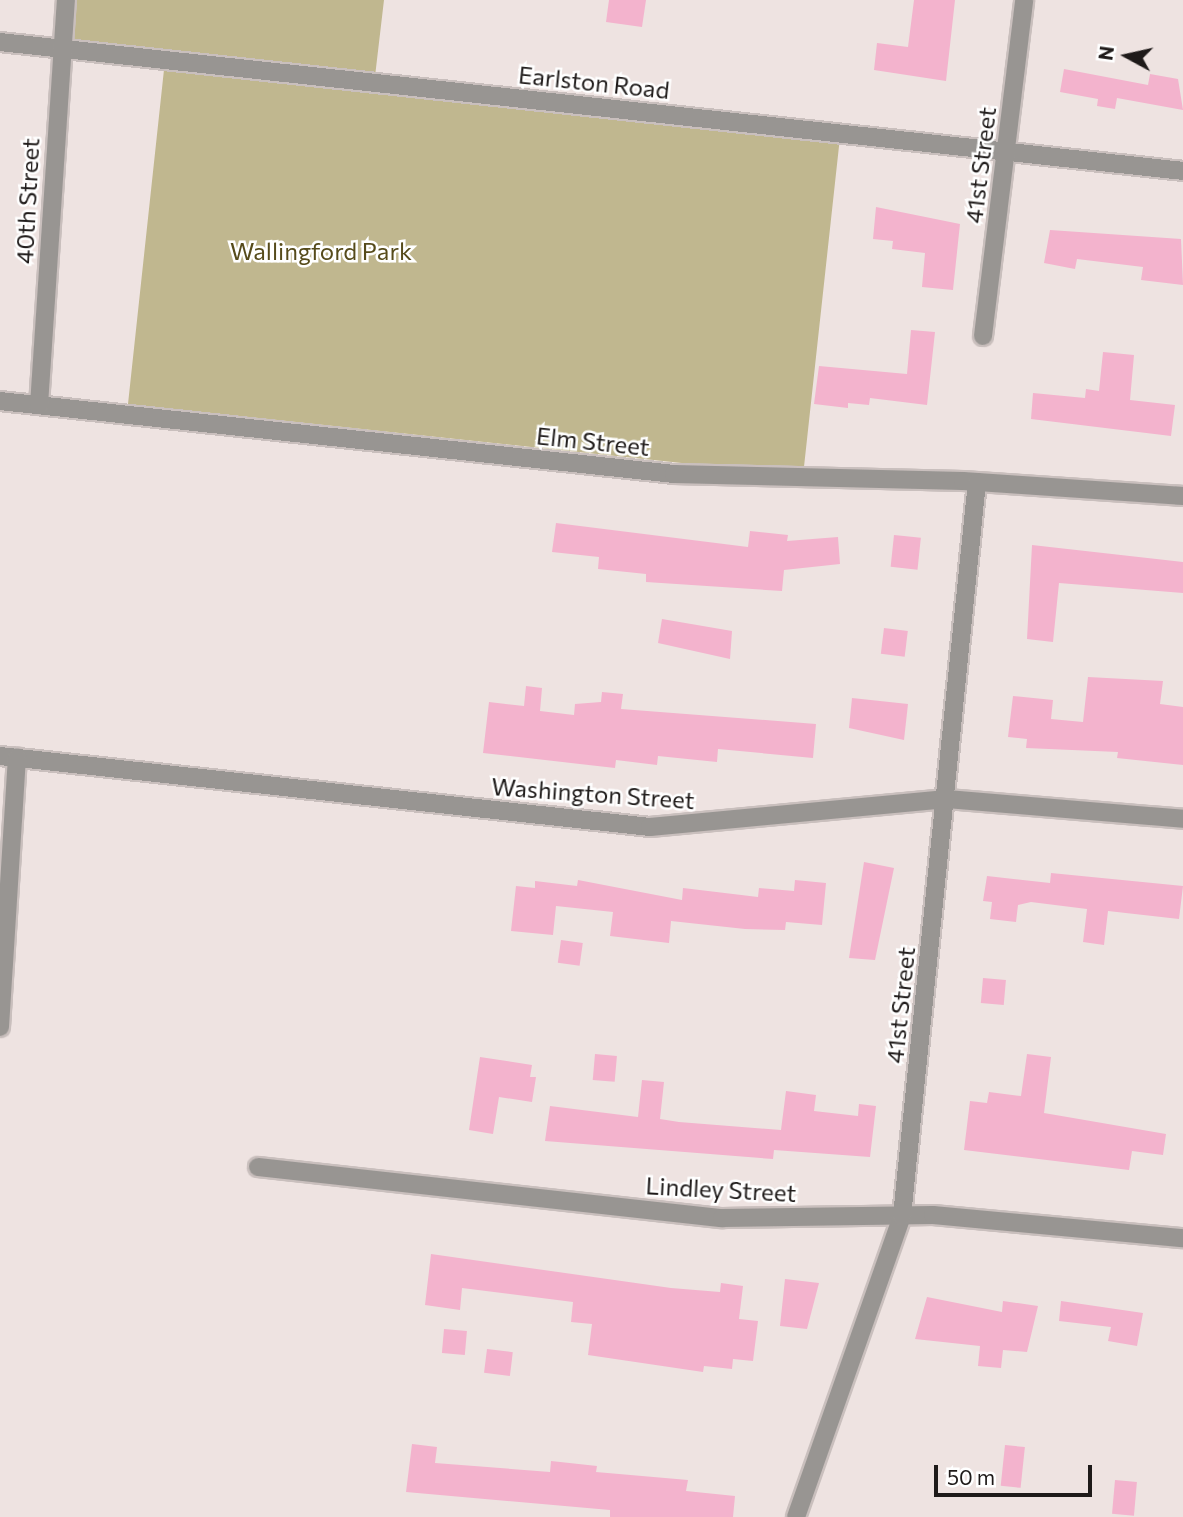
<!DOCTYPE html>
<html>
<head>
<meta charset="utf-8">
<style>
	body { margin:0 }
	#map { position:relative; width:1183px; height:1517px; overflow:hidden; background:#eee3e1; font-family:Commissioner,sans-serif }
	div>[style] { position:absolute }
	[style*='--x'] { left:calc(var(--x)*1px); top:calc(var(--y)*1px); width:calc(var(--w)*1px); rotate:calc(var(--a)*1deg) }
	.green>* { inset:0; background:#c0b78f }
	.building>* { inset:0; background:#f3b3cd; transform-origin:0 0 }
	.roads { filter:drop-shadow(2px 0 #c9bfbd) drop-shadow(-2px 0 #c9bfbd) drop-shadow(0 2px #c9bfbd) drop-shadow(0 -2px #c9bfbd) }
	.street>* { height:18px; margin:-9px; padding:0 9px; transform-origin:9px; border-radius:9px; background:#989592 }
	span { translate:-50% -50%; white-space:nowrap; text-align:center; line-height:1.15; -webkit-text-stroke:5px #fff; paint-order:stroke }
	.street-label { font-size:24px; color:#1e1a19 }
	.park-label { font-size:24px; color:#564b1b }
	.north { position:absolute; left:1092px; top:21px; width:70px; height:70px; -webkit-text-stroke:5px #fff; paint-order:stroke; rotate:278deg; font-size:19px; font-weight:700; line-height:28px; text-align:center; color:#1e1a19 }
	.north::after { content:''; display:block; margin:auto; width:24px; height:32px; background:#1e1a19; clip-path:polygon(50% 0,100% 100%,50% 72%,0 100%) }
	.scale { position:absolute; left:934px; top:1465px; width:158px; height:32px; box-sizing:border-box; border:4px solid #1e1a19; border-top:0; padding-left:9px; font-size:21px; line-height:24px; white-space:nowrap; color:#1e1a19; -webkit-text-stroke:5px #fff; paint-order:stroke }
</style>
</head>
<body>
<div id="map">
	<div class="green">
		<div style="clip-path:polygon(76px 0,384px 0,374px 85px,840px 137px,803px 476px,128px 404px,166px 51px,71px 40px)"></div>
	</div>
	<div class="building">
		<div style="clip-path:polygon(609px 0,646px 0,642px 27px,606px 22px)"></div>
		<div style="clip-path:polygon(914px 0,955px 0,946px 81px,874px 70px,877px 43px,908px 47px)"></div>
		<div style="clip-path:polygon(1064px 69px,1148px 85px,1150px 74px,1178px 79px,1183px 110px,1117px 98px,1115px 109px,1097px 106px,1098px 99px,1060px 92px)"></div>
		<div style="clip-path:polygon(876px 207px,960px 224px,953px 290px,922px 287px,925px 253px,892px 249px,893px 241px,873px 239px)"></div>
		<div style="clip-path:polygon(1050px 230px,1181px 239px,1183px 285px,1141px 280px,1143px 267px,1077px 259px,1075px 269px,1044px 263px)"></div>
		<div style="clip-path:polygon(911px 330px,935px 332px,927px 405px,870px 398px,869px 405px,848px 403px,848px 408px,814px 404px,819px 366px,907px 374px)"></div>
		<div style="clip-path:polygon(1103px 352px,1134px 355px,1130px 400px,1175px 405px,1171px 436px,1031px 419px,1033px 393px,1085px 398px,1086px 389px,1099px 391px)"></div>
		<div style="clip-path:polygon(556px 523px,748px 547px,750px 531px,788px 535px,787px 541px,838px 537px,840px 564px,784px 570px,782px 591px,646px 582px,646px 574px,598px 569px,599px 557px,552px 552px)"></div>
		<div style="left:894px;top:535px;width:27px;height:32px;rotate:6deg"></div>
		<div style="clip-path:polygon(1032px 545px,1183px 562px,1183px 593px,1059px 583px,1053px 642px,1027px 639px)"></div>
		<div style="clip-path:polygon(662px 619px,732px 631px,730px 659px,658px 643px)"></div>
		<div style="left:884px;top:628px;width:24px;height:26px;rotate:7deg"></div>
		<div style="clip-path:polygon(1088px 677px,1163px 681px,1160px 704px,1183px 707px,1183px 765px,1117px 758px,1118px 752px,1026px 748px,1027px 739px,1008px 737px,1013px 696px,1053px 700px,1051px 719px,1083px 722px)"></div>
		<div style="clip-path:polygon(526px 686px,542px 688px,540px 711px,574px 715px,575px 704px,601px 702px,602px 692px,623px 694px,621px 709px,816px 724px,813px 758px,718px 749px,717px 762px,658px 756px,657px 765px,616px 760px,615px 768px,483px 753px,489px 702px,524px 706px)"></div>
		<div style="clip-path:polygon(852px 698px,908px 704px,904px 740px,849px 728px)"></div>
		<div style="clip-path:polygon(864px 862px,894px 868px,875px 960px,849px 958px)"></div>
		<div style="clip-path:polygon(1051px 873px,1183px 886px,1179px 919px,1108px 911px,1104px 945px,1083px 942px,1087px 909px,1031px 902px,1018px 905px,1016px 922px,990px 919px,992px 902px,983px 901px,987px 876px,1050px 883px)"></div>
		<div style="clip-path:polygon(578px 880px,682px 900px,683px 888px,758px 897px,759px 888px,794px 891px,795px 880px,826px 883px,822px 925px,786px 922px,785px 930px,745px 929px,671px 921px,669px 943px,610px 936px,613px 912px,556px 906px,553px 935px,511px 931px,516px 886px,535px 888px,535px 881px,577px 886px)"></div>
		<div style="left:561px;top:940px;width:22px;height:23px;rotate:8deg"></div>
		<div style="left:983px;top:978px;width:23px;height:25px;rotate:5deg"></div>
		<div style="left:595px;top:1054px;width:22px;height:26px;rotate:5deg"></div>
		<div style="clip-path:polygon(1027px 1054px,1051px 1057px,1044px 1113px,1166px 1134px,1163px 1155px,1132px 1151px,1129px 1170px,964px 1150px,970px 1101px,987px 1103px,989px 1092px,1021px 1096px)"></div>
		<div style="clip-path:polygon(480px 1057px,532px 1065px,530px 1077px,536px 1077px,532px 1102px,499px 1097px,493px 1134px,469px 1130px)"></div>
		<div style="clip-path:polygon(642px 1080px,664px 1082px,660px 1119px,679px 1122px,781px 1130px,786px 1091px,816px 1095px,814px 1111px,858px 1116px,859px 1104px,876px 1106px,870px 1157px,774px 1150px,773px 1159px,545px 1141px,550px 1106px,638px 1117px)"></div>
		<div style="clip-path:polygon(431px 1254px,671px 1288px,720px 1292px,721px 1283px,743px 1286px,739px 1319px,758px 1321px,753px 1361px,733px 1359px,732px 1369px,704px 1366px,703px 1372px,588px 1355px,592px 1324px,571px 1322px,573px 1302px,462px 1288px,460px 1310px,425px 1305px)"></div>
		<div style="clip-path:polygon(785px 1279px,819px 1283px,807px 1329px,780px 1326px)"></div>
		<div style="clip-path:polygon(927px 1297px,1002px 1312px,1003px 1301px,1038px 1306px,1027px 1352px,1003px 1350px,1001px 1368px,978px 1366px,980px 1346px,915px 1339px)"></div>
		<div style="clip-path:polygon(1061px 1301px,1143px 1313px,1137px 1346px,1108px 1341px,1111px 1327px,1059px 1321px)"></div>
		<div style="left:444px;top:1329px;width:23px;height:24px;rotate:5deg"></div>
		<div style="left:487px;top:1349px;width:26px;height:24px;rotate:7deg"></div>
		<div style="clip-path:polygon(412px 1444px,437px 1447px,435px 1463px,550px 1472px,551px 1461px,597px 1466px,596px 1472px,688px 1480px,686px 1491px,735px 1496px,733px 1517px,610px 1517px,610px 1510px,406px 1492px)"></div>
		<div style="left:1005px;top:1445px;width:20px;height:41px;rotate:6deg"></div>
		<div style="left:1115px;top:1480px;width:22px;height:34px;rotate:5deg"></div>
	</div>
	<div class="roads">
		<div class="street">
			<div style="--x:0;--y:42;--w:1190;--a:6.22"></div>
			<div style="--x:983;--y:336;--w:338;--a:-83"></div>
			<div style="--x:0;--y:401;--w:678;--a:6.18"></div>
			<div style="--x:674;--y:474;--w:289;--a:1.4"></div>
			<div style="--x:963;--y:481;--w:221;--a:3.9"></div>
			<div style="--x:39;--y:405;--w:406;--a:-86.2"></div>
			<div style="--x:0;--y:756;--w:654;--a:6.23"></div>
			<div style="--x:650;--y:827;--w:298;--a:-5.4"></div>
			<div style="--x:947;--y:799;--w:237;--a:4.8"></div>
			<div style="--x:0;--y:1027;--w:270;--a:-86.4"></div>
			<div style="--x:258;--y:1167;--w:467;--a:6.3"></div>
			<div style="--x:722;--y:1218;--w:211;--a:-0.8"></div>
			<div style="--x:933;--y:1215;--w:251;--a:5.3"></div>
			<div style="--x:796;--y:1517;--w:319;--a:-70.6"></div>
			<div style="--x:902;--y:1216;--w:738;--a:-84.17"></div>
		</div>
	</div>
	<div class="street-label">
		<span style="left:594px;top:82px;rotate:6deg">Earlston Road</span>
		<span style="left:980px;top:165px;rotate:-83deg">41st Street</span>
		<span style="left:27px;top:201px;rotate:-87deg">40th Street</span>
		<span style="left:593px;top:441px;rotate:6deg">Elm Street</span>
		<span style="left:593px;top:793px;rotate:4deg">Washington Street</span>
		<span style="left:900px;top:1005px;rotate:-84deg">41st Street</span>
		<span style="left:721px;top:1189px;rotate:3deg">Lindley Street</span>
	</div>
	<div class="park-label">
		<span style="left:321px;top:251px">Wallingford Park</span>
	</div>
	<div class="north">N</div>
	<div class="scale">50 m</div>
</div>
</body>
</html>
